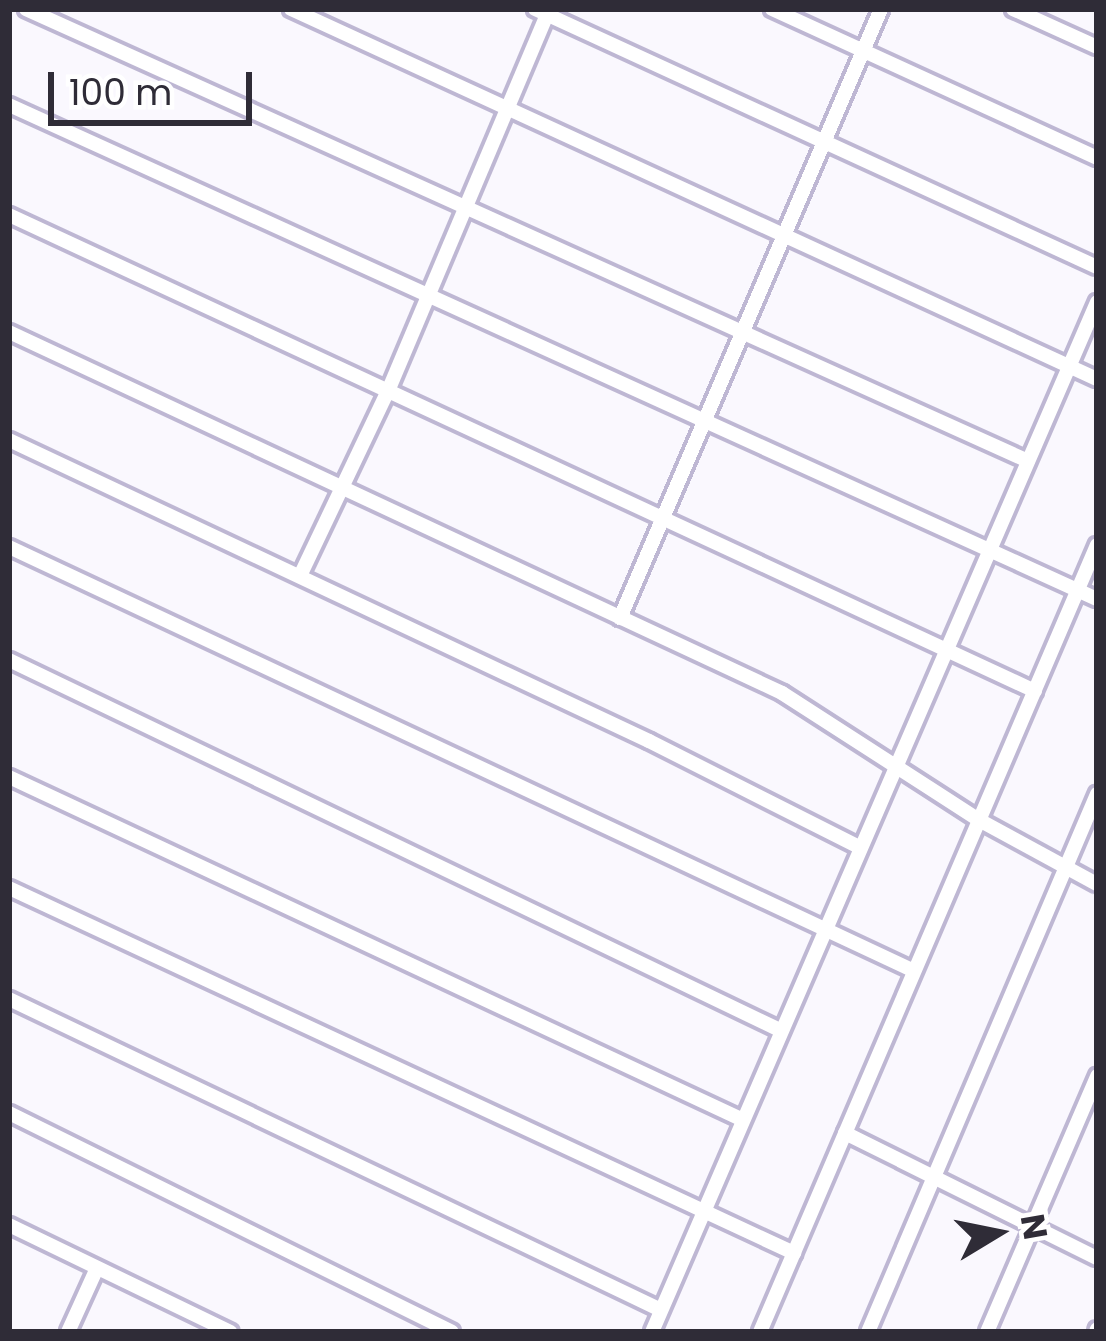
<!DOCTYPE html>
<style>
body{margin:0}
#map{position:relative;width:1106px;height:1341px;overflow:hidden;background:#faf8fe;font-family:Poppins,sans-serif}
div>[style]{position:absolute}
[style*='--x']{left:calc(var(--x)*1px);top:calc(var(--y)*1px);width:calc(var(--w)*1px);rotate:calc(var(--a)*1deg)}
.roads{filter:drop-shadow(3px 0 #beb7d3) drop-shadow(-3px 0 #beb7d3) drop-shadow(0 3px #beb7d3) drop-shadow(0 -3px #beb7d3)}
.street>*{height:14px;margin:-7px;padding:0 7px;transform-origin:7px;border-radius:7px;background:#fff}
span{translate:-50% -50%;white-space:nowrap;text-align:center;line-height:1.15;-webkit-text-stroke:9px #fff;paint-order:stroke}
.frame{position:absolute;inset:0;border:12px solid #2f2c37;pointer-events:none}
.north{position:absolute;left:938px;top:1173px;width:120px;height:120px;-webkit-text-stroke:9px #fff;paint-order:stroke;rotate:80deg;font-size:33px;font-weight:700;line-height:48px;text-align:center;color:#2f2c37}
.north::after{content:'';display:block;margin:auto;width:42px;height:54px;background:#2f2c37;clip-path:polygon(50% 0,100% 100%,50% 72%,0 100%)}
.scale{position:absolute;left:48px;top:72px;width:204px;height:54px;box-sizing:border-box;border:6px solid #2f2c37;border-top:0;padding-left:15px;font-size:36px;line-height:42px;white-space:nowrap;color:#2f2c37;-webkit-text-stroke:9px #fff;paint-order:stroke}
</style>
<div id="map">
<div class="roads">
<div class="street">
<i style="--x:26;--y:9;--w:1099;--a:24.28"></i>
<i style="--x:291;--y:9;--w:887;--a:24.66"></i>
<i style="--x:535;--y:9;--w:618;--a:24.66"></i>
<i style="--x:772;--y:9;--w:358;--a:24.6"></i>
<i style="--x:1013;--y:9;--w:92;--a:24.3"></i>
<i style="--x:9;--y:105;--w:1195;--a:24.42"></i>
<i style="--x:9;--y:215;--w:1131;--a:24.89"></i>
<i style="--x:9;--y:332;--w:853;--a:25.03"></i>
<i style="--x:782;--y:693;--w:234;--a:32.8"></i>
<i style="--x:979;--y:820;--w:134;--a:28.5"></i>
<i style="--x:9;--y:440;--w:707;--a:25.19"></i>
<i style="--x:649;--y:741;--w:237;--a:26.8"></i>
<i style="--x:9;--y:547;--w:999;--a:25.1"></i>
<i style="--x:300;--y:576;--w:205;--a:-64.6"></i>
<i style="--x:388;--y:391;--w:415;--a:-67.1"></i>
<i style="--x:620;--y:618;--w:663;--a:-66.8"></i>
<i style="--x:9;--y:660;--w:857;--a:25.64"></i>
<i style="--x:9;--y:777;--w:810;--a:25.05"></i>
<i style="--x:9;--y:888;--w:866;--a:24.94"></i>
<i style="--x:9;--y:999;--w:722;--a:25.5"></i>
<i style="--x:9;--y:1113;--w:494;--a:26.3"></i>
<i style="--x:845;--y:1133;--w:281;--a:26.4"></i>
<i style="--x:9;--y:1225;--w:246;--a:25.8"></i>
<i style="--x:68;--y:1332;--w:70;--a:-65.6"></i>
<i style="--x:652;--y:1332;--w:1122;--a:-66.63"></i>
<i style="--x:760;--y:1332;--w:856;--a:-66.82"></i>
<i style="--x:868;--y:1332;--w:585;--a:-66.94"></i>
<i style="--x:987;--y:1332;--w:279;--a:-66.7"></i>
<i style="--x:1096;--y:1332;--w:3;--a:-72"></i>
</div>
</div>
<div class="frame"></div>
<div class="north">N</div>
<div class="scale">100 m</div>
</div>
